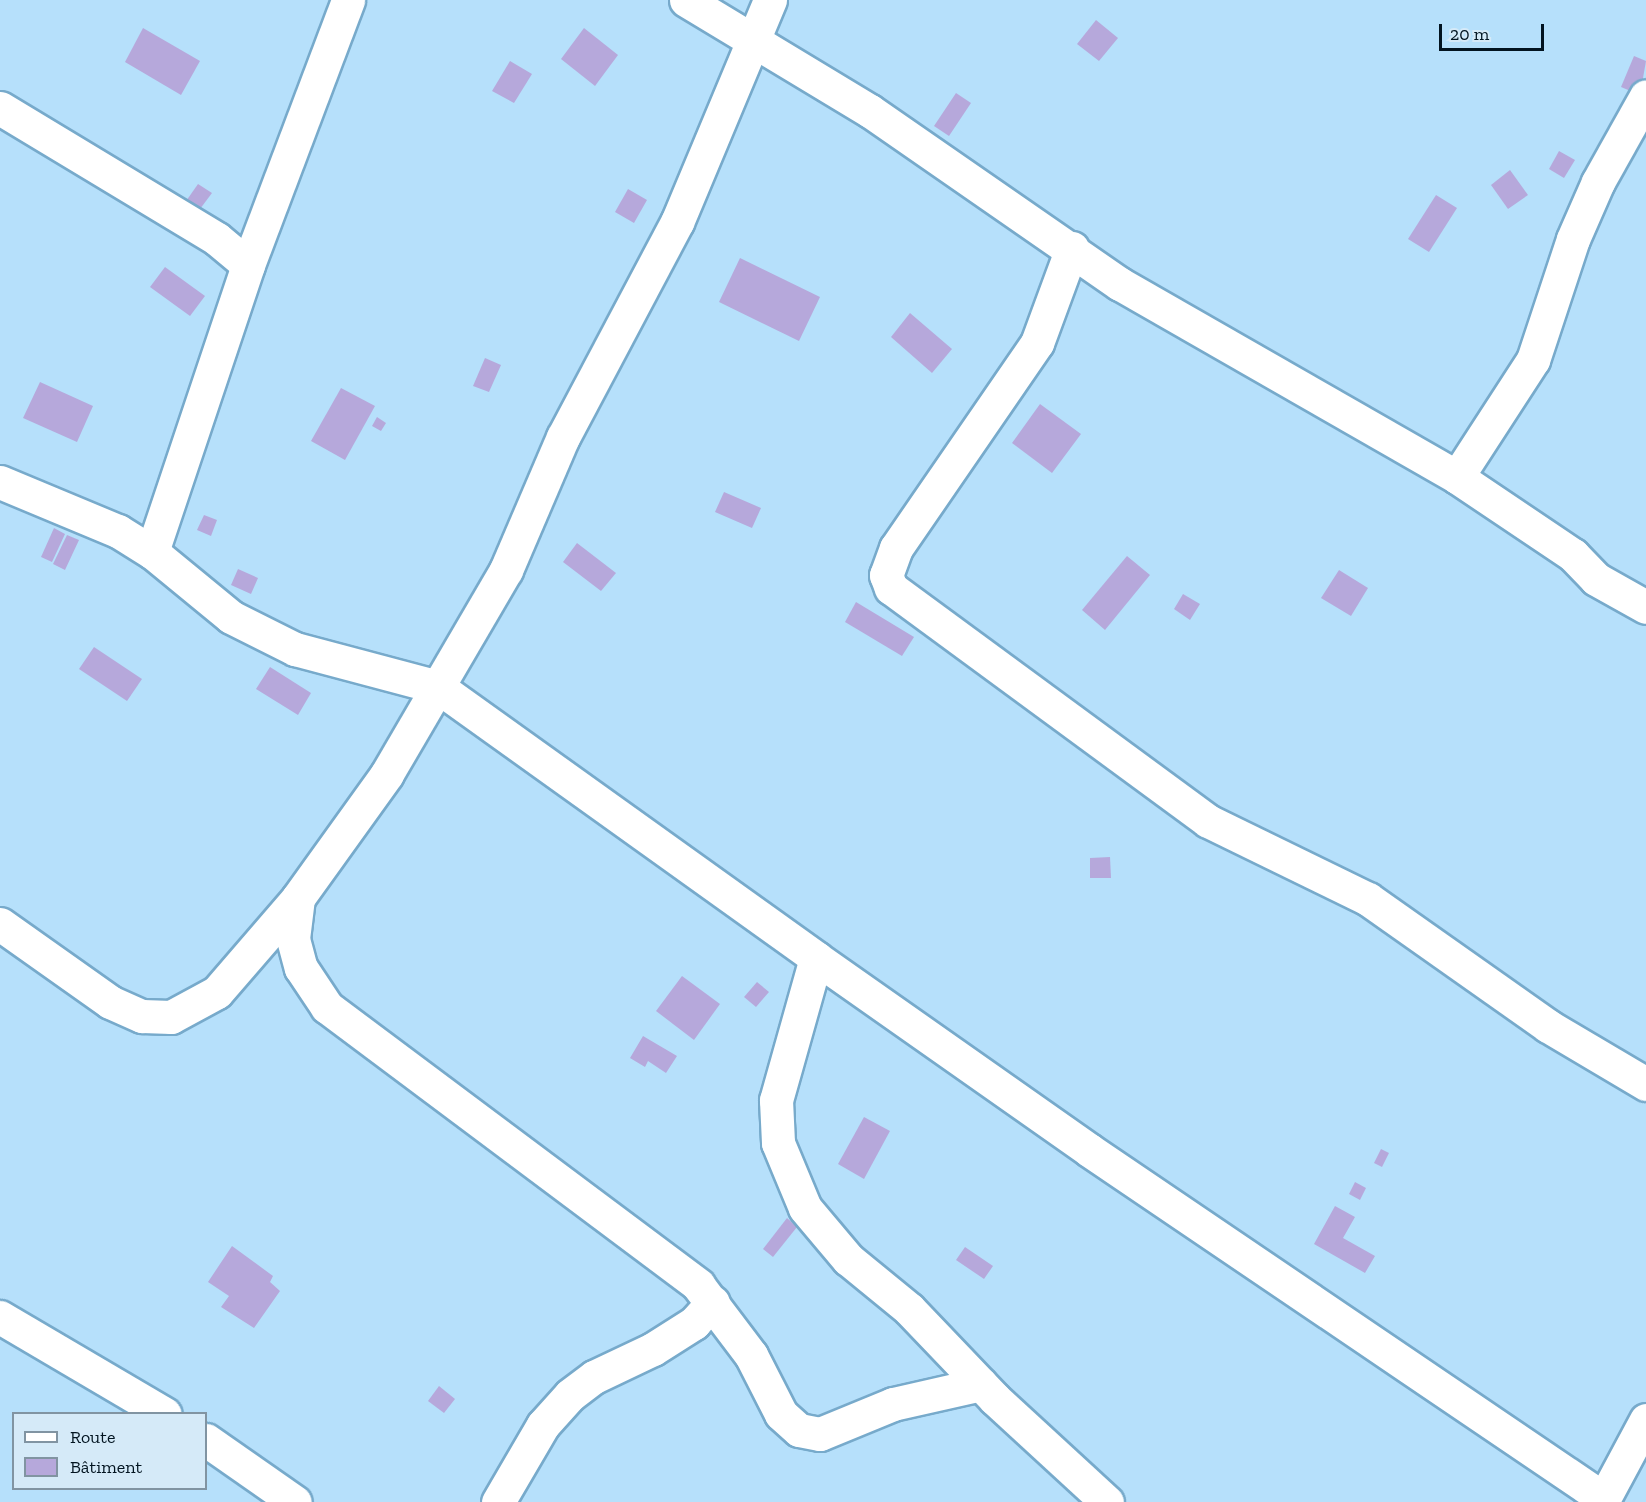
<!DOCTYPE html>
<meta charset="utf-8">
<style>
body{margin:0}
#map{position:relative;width:1646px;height:1502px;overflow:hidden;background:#b6e0fb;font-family:"Zilla Slab",serif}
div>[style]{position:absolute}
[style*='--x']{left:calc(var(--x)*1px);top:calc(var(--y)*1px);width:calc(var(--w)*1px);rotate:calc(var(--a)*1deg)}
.building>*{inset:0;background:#b6a8db}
.roads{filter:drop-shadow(2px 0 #77aacb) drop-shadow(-2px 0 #77aacb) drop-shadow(0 2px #77aacb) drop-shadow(0 -2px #77aacb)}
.minor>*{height:33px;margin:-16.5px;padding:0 16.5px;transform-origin:16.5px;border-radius:16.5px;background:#fff}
span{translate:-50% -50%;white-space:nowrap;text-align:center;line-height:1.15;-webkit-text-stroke:4.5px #d5eaf8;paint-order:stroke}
.legend{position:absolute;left:12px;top:1412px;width:195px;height:78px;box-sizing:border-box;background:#d5eaf8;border:2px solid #8194a2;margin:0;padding:8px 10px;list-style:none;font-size:18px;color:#021420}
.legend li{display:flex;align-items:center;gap:12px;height:30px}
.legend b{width:30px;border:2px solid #8194a2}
.scale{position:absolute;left:1439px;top:24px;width:105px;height:27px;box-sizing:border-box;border:3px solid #021420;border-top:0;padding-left:8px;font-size:18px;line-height:21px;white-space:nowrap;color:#021420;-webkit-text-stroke:4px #d5eaf8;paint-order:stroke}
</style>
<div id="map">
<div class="building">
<i style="clip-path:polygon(1096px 20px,1118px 38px,1099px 61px,1077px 44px)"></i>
<i style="clip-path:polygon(143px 28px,200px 61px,181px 95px,125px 62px)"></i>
<i style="clip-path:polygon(584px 28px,618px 55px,595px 86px,561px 59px)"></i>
<i style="clip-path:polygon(1634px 56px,1646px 61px,1640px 95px,1621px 87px)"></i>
<i style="clip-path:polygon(510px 61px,532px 74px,514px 103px,492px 91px)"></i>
<i style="clip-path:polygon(956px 93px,971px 103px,949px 136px,934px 126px)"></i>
<i style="clip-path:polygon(1559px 151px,1575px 160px,1564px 178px,1549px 169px)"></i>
<i style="clip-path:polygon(1510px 170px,1528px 195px,1508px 209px,1491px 185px)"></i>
<i style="clip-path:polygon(198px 184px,212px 193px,197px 213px,184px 204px)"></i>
<i style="clip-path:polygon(628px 189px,647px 200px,634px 223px,615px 212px)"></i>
<i style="clip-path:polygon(1436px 195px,1457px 208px,1429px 252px,1408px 239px)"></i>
<i style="clip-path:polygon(740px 258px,820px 297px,799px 341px,719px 302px)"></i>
<i style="clip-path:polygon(165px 267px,205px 296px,190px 316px,150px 287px)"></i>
<i style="clip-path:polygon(910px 313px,952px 349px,932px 373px,891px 337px)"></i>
<i style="clip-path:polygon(485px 358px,501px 365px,489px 392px,473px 386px)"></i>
<i style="clip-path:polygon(40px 382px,93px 406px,77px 442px,23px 418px)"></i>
<i style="clip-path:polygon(341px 388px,375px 406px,345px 460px,311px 441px)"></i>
<i style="clip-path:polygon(1040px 404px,1081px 434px,1052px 473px,1012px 443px)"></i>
<i style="clip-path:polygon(377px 417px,386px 423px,381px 431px,372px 426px)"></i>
<i style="clip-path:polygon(724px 492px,761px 508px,752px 528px,715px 512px)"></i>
<i style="clip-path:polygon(204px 515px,217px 520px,211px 536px,197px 530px)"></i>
<i style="clip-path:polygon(54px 528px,65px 534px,52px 562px,41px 557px)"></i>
<i style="clip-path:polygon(67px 535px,79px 540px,65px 570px,53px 564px)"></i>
<i style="clip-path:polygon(577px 543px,616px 573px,601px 591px,563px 562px)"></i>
<i style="clip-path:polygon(1127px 556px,1150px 575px,1105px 630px,1082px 610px)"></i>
<i style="clip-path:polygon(238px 569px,258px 578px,251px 594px,231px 585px)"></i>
<i style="clip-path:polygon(1339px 570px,1368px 588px,1351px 616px,1321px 598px)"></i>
<i style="clip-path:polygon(1183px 594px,1200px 604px,1190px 620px,1174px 609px)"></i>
<i style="clip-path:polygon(856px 602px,914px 637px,902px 656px,845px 622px)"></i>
<i style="clip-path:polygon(94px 647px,142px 679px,127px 701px,79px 669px)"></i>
<i style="clip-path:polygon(270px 667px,311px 693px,298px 715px,256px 689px)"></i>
<i style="clip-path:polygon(1110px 857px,1111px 878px,1090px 878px,1090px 858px)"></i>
<i style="clip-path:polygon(682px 976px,720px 1004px,694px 1040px,656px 1011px)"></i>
<i style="clip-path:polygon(757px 982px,769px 992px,756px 1007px,744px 997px)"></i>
<i style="clip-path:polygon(643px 1036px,677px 1056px,666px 1073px,648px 1061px,645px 1067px,630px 1058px)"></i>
<i style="clip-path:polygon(864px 1117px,890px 1131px,864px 1179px,838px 1164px)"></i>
<i style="clip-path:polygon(1381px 1149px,1389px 1153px,1382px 1167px,1374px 1163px)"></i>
<i style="clip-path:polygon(1355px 1182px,1366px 1188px,1360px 1200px,1349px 1194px)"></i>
<i style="clip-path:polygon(1335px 1206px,1355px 1217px,1343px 1238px,1375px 1256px,1365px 1273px,1314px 1244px)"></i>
<i style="clip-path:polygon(787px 1218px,797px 1227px,773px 1257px,763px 1249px)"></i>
<i style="clip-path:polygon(232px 1246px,273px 1276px,270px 1282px,280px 1291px,254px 1328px,221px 1307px,229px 1296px,208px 1282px)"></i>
<i style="clip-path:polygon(965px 1247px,993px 1266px,984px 1279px,956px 1260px)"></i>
<i style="clip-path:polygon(439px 1386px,455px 1399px,444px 1413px,428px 1401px)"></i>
</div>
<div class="roads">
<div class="minor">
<i style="--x:686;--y:0;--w:215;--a:31.1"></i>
<i style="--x:870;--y:111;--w:304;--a:34.7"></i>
<i style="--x:1120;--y:284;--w:388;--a:29.8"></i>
<i style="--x:1457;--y:477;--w:140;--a:33.9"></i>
<i style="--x:1573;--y:555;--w:33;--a:46"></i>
<i style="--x:1596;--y:579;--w:57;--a:29.2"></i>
<i style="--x:770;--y:0;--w:241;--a:112.7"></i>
<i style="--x:677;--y:222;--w:243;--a:117.9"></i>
<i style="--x:563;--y:437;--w:145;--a:113.2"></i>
<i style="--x:506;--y:570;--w:236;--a:120.3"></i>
<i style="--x:387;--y:774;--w:153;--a:125.7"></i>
<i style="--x:298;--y:898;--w:41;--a:97"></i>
<i style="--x:293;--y:939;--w:30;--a:75"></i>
<i style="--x:301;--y:968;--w:47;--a:56.3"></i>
<i style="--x:327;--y:1007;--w:464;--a:36.8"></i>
<i style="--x:698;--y:1285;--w:88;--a:52.9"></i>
<i style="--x:751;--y:1355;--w:66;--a:63"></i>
<i style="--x:781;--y:1414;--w:24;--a:42"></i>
<i style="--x:799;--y:1430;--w:21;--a:11"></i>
<i style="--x:820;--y:1434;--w:79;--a:-22.3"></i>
<i style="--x:893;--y:1404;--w:90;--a:-12.8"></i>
<i style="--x:0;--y:108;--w:253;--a:31.1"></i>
<i style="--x:217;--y:239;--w:40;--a:40"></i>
<i style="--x:1072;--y:248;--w:101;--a:110.2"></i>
<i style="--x:1037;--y:343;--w:249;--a:124.5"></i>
<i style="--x:896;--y:548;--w:29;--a:110"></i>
<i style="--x:886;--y:575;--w:14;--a:69"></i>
<i style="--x:891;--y:588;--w:393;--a:36.3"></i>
<i style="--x:1208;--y:821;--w:178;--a:26"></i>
<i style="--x:1368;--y:899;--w:220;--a:35.2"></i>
<i style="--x:1548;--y:1026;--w:114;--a:30.6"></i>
<i style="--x:1457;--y:477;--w:140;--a:-57"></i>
<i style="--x:1533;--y:360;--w:127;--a:-71.7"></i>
<i style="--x:1573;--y:239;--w:62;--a:-66.3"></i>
<i style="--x:1598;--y:182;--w:98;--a:-60.8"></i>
<i style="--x:0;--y:482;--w:128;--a:22.6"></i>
<i style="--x:118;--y:531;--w:40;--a:32"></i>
<i style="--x:152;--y:552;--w:102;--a:39.4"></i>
<i style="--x:231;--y:617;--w:72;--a:26.6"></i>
<i style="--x:295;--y:649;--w:148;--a:14.9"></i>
<i style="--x:438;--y:687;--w:465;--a:35.6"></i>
<i style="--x:816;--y:958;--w:148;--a:105.7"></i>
<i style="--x:776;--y:1100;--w:43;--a:87.3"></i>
<i style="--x:778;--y:1143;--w:70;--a:67.4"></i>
<i style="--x:805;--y:1208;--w:67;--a:49.9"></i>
<i style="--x:848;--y:1259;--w:79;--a:39.3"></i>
<i style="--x:909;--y:1309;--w:124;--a:46.3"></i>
<i style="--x:995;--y:1399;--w:152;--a:42.6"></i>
<i style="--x:152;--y:552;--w:303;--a:-71.5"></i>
<i style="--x:248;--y:265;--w:283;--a:-69.3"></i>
<i style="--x:0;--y:924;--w:135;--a:35.3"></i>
<i style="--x:110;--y:1002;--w:35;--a:24"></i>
<i style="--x:142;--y:1016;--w:29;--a:2"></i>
<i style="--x:171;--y:1017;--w:52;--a:-28.5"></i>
<i style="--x:217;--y:992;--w:124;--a:-49.2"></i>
<i style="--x:816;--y:958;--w:334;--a:35.1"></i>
<i style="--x:1089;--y:1150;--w:622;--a:34.12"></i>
<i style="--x:0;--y:1317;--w:191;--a:30.5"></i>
<i style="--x:206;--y:1440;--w:108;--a:34.9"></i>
<i style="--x:498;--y:1502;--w:89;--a:-59.7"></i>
<i style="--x:543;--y:1425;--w:40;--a:-48"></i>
<i style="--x:570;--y:1395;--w:30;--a:-37"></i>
<i style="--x:594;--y:1377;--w:65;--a:-25.4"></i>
<i style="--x:653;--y:1349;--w:49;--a:-32.4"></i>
<i style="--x:694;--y:1323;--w:28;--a:-48"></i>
<i style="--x:1602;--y:1502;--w:93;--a:-61.8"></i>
</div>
</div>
<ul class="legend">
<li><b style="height:8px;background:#fff"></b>Route</li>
<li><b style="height:16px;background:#b6a8db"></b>Bâtiment</li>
</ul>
<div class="scale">20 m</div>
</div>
